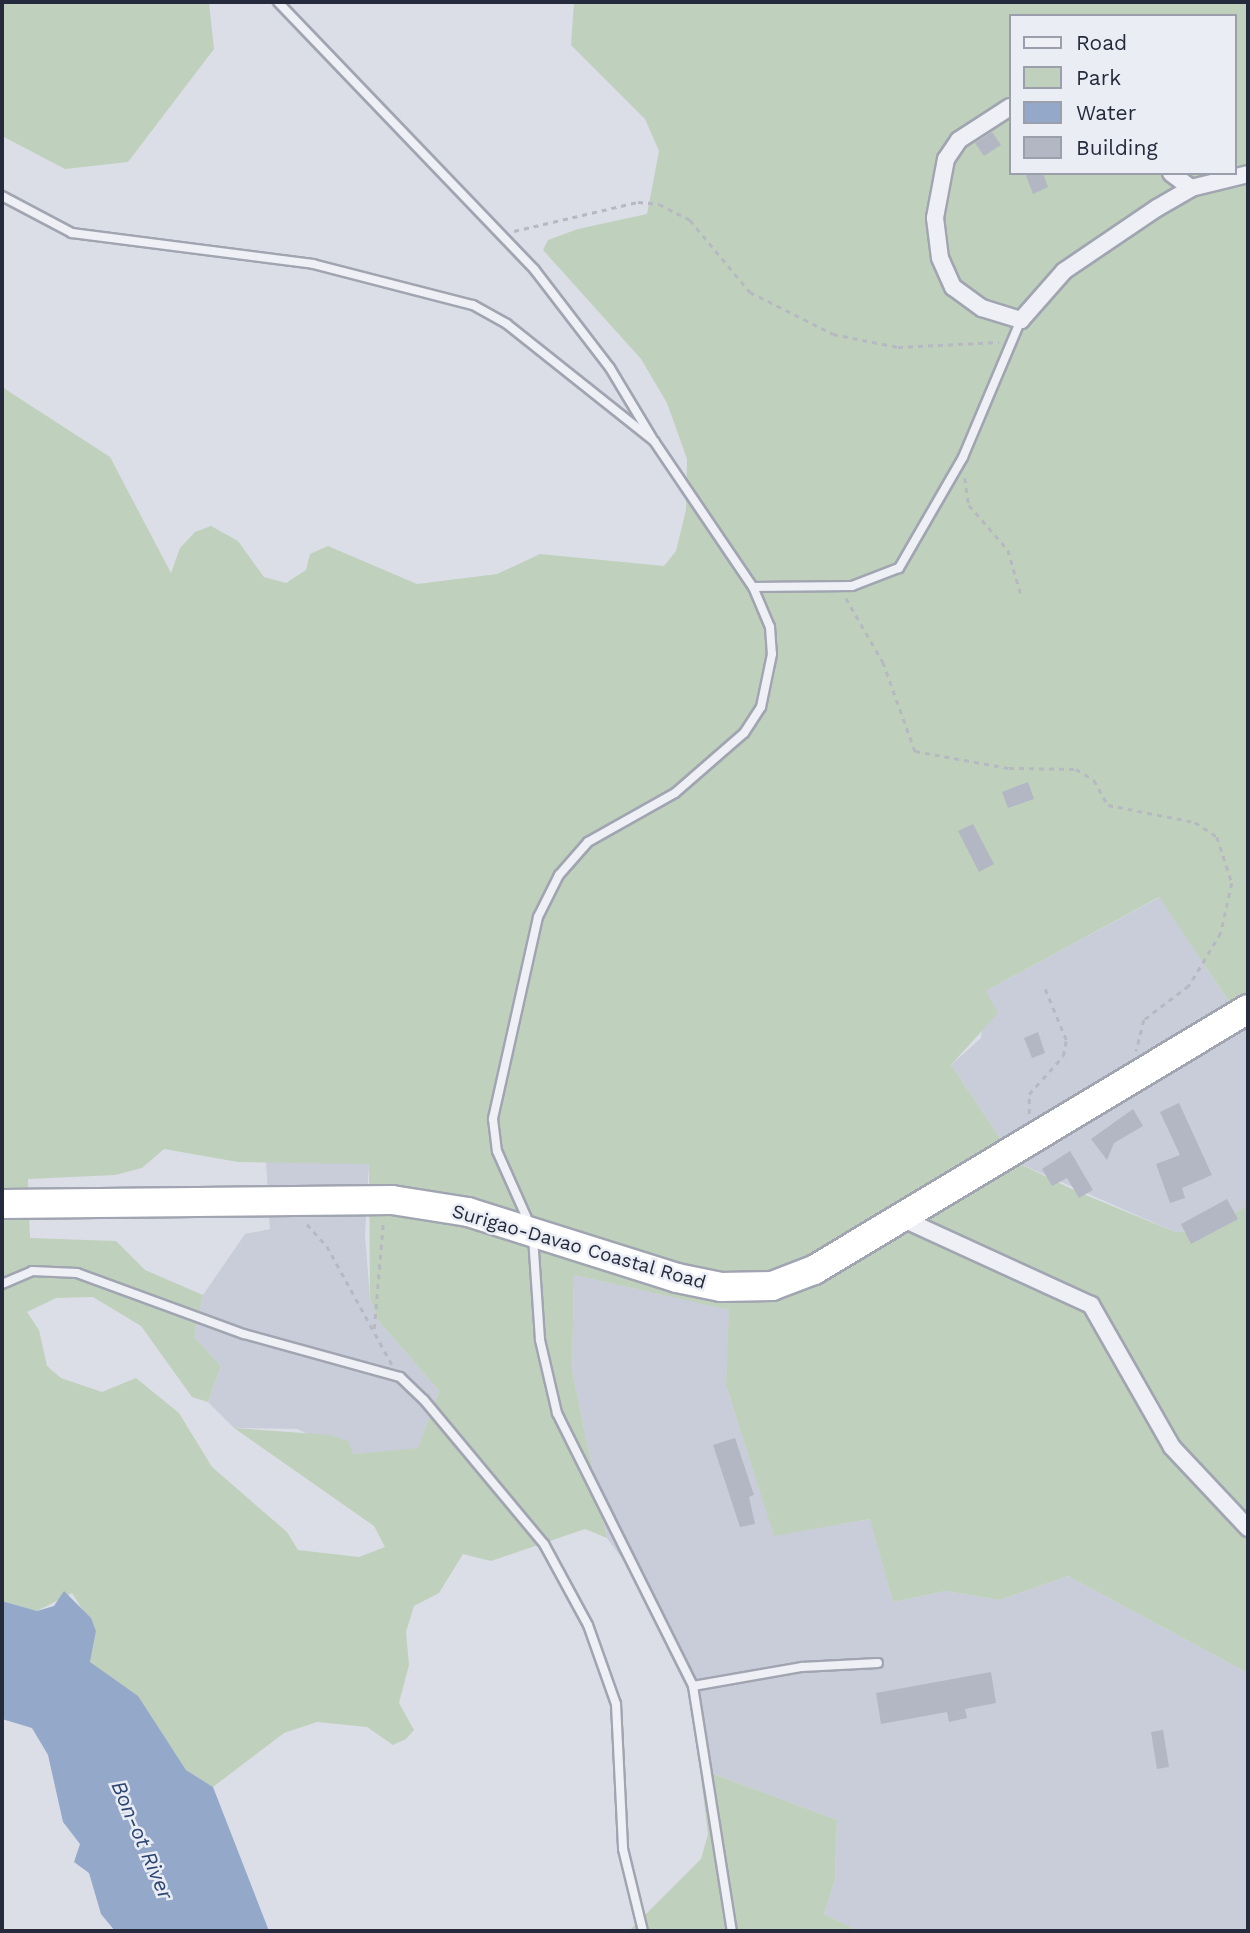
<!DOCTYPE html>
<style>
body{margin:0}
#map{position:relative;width:1250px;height:1933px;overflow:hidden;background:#dbdee7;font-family:"Work Sans",sans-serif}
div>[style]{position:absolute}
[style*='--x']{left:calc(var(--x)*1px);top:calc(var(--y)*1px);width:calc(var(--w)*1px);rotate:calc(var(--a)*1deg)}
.built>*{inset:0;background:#c9cdd9}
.green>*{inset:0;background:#bfd1bc}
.water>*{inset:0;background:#94a8c9}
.building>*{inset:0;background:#b2b7c3}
.path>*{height:2.5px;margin-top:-1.25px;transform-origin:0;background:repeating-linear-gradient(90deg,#b6b9c1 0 5px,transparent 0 10px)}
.roads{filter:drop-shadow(2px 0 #a1a5b1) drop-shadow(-2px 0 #a1a5b1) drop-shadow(0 2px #a1a5b1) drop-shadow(0 -2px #a1a5b1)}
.lane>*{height:8px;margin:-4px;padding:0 4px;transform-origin:4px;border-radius:4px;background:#eef0f5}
.street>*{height:16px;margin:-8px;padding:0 8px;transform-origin:8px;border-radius:8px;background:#eef0f5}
.highway>*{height:28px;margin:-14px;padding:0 14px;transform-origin:14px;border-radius:14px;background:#fff}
span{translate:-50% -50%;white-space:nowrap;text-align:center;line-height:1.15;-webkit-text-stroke:5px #eaedf4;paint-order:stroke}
.street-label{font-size:19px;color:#252b3d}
.water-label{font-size:21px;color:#2d4572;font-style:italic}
.frame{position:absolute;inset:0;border:4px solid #252b3d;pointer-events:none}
.legend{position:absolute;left:1009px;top:14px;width:228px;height:161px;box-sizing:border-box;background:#eaedf4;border:2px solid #9b9fab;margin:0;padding:9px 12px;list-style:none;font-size:21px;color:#252b3d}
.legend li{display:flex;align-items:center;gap:14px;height:35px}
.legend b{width:35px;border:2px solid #9b9fab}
</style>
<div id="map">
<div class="built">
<i style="clip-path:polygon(1160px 897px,1233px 1008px,1248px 1000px,1248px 1205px,1207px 1230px,1175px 1232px,1016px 1162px,951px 1065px,981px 1038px,986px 991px)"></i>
<i style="clip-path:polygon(345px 1160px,369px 1164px,365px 1235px,370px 1298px,378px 1320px,439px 1391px,418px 1449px,353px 1454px,297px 1429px,234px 1428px,208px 1402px,221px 1366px,194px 1337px,203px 1295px,245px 1234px,270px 1229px,266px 1161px)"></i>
<i style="clip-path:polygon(574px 1275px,730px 1310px,726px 1385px,774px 1535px,871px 1519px,893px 1602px,946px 1591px,1000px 1600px,1068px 1576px,1248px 1673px,1248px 1931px,859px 1931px,824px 1914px,835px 1880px,837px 1820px,700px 1769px,688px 1686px,637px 1579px,607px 1538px,572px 1371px)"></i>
</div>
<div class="green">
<i style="clip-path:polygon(2px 2px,209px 2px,214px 49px,128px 162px,65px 169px,2px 136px)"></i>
<i style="clip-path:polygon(evenodd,574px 2px,1248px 2px,1248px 1000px,1234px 1009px,1159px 897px,986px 991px,998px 1013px,951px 1065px,1016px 1162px,1076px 1191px,1175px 1232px,1207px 1230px,1248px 1205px,1248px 1673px,1068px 1576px,1000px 1600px,946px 1591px,893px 1602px,870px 1519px,774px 1536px,726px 1385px,729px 1310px,574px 1275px,572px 1371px,607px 1538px,585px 1529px,491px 1561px,463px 1554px,439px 1593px,414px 1606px,406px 1632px,409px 1665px,399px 1703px,414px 1730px,406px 1739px,393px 1745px,367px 1727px,317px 1722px,284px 1733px,213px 1787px,186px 1770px,147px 1711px,90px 1662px,96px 1631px,72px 1593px,37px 1611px,2px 1601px,2px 387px,110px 457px,171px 573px,180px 548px,195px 532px,211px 526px,238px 541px,264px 577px,286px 583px,306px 570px,310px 554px,328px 546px,417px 584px,497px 574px,540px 554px,664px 566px,676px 551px,686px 510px,687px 459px,667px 403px,641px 359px,543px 250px,548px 240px,578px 229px,647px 214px,659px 151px,645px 119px,571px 45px,574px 2px,1010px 16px,1234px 16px,1234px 173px,1010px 173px,1010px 16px,574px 2px,164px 1149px,238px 1162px,369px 1164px,370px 1298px,378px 1320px,439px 1391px,418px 1448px,353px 1454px,349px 1442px,331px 1435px,234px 1428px,374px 1526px,385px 1547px,359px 1557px,298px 1550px,287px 1532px,212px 1467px,179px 1413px,136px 1378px,102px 1392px,61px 1378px,47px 1366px,39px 1330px,27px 1312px,56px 1298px,93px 1297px,141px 1326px,192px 1397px,208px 1402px,221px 1366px,194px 1337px,203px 1295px,145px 1270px,116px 1241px,30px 1238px,28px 1179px,115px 1175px,142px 1168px,164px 1149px)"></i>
<i style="clip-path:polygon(700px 1769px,837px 1820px,835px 1880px,824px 1914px,859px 1931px,629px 1931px,701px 1859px,708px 1834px)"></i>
</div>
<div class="water">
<i style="clip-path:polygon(64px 1591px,91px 1618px,96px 1631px,90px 1662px,138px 1696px,186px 1770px,213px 1787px,269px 1931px,115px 1931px,101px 1914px,89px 1873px,74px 1862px,80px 1844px,63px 1822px,48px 1755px,32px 1728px,2px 1719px,2px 1601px,37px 1611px,54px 1606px)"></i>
</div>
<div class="building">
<i style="clip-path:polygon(992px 132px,1001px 145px,984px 156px,975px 143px)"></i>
<i style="clip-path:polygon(1025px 173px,1043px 173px,1048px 187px,1033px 194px)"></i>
<i style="clip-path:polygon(1028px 782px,1034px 799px,1008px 808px,1002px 792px)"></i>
<i style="clip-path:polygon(973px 824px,994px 864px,979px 872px,958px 831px)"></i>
<i style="clip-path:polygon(1038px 1032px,1045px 1053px,1032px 1058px,1024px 1038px)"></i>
<i style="clip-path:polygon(1179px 1103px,1212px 1175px,1182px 1188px,1185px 1198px,1170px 1203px,1156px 1164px,1180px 1155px,1160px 1112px)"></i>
<i style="clip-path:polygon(1133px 1109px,1143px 1126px,1114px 1143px,1107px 1160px,1091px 1139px)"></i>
<i style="clip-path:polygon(1070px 1151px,1093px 1190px,1079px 1198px,1067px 1178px,1052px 1186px,1042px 1169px)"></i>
<i style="clip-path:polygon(1227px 1199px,1238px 1219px,1191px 1244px,1181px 1224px)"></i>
<i style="clip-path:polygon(735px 1438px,754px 1495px,749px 1497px,755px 1524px,740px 1527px,713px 1445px)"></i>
<i style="clip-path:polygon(991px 1672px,996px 1703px,965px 1709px,967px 1718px,949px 1722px,947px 1712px,881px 1724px,876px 1693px)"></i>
<i style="clip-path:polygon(1163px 1730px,1169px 1767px,1157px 1769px,1151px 1732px)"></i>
</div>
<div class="path">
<i style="--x:514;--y:231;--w:127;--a:-13.2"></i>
<i style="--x:638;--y:202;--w:21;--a:5"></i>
<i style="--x:659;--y:204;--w:35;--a:27"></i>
<i style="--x:690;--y:220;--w:94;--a:50.2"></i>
<i style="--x:750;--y:292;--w:93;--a:26.8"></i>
<i style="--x:833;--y:334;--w:66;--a:11.3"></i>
<i style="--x:898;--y:347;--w:101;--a:-2.8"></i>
<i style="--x:965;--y:478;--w:27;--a:82"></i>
<i style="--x:969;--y:505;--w:60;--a:49.1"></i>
<i style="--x:1008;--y:550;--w:50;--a:73.7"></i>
<i style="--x:846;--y:598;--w:74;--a:60"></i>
<i style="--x:883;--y:662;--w:95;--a:70.2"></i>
<i style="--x:915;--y:751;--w:96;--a:10.3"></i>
<i style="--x:1009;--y:768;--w:67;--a:0.9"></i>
<i style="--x:1076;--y:769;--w:21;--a:31"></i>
<i style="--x:1094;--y:780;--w:29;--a:61"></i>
<i style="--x:1108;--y:805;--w:89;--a:11.1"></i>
<i style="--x:1195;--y:822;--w:27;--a:34"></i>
<i style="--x:1217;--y:837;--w:48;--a:71.9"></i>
<i style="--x:1232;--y:883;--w:51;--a:102.4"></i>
<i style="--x:1221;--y:933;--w:62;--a:121.1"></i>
<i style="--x:1189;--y:986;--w:56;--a:142.9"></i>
<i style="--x:1144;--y:1020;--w:32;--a:104"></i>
<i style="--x:1029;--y:1114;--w:20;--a:-90"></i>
<i style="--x:1029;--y:1094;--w:51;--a:-48.2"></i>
<i style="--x:1063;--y:1056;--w:16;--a:-79"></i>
<i style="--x:1066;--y:1040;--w:55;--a:-112.4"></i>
<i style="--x:307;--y:1224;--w:30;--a:48"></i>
<i style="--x:327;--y:1246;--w:135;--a:61.2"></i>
<i style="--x:374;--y:1329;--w:106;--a:-85.1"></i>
</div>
<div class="roads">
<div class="lane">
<i style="--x:278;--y:2;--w:370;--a:46.2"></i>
<i style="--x:534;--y:269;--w:125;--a:52.5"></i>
<i style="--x:610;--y:368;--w:82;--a:59"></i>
<i style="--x:2;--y:196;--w:79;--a:27.9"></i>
<i style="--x:72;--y:233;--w:243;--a:7.3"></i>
<i style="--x:313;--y:264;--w:165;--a:14.4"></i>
<i style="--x:473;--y:305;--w:39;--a:29"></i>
<i style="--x:507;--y:324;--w:188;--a:38.5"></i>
<i style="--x:654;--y:441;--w:176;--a:55.9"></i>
<i style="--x:753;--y:587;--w:43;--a:67"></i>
<i style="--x:770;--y:627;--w:27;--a:86"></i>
<i style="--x:772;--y:654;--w:54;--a:101.7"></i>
<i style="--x:761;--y:707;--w:31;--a:123"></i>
<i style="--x:744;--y:733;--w:91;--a:139"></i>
<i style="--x:675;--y:793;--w:100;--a:150.6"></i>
<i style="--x:588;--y:842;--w:44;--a:131.3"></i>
<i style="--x:559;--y:875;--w:47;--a:116.6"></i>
<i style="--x:538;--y:917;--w:207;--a:102.6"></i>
<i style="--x:493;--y:1119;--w:32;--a:83"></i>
<i style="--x:497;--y:1151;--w:81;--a:66"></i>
<i style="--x:753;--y:587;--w:99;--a:-0.6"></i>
<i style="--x:852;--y:586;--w:50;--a:-21"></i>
<i style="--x:899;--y:568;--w:128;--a:-60"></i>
<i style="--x:963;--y:457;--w:149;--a:-67.1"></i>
<i style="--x:533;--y:1237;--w:103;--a:86.1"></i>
<i style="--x:540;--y:1340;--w:75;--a:76.9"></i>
<i style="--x:557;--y:1413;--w:305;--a:63.5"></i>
<i style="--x:693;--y:1686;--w:248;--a:81"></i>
<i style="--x:2;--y:1284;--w:33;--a:-23"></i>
<i style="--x:32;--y:1271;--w:45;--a:2.5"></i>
<i style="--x:77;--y:1273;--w:178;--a:20.1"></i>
<i style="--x:244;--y:1334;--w:162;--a:15.4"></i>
<i style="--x:400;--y:1377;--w:33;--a:44"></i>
<i style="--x:424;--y:1400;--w:187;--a:50.2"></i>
<i style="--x:544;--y:1544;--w:92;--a:61.5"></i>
<i style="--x:588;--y:1625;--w:84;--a:70.5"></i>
<i style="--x:616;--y:1704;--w:145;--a:87.2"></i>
<i style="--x:623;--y:1849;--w:84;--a:76.3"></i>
<i style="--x:693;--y:1686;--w:111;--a:-9.9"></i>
<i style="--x:802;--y:1667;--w:76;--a:-3"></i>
</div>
<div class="street">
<i style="--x:1010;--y:107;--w:61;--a:147.1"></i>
<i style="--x:959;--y:140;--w:23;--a:124"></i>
<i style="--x:946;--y:159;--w:60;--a:100.6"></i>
<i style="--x:935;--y:218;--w:40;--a:82.9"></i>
<i style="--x:940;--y:258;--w:32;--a:66"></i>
<i style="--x:953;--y:287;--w:36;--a:36"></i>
<i style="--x:982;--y:308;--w:41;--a:17.1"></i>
<i style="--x:1021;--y:320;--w:65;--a:-48.7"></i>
<i style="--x:1064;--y:271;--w:112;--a:-34.1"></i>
<i style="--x:1157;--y:208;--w:39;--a:-30"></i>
<i style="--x:1191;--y:188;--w:59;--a:-13.8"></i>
<i style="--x:1171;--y:173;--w:25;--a:37"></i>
<i style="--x:899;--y:1217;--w:211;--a:24.6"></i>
<i style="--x:1091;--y:1305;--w:163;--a:60.3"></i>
<i style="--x:1172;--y:1447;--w:111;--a:46.8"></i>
</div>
<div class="highway">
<i style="--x:2;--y:1204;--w:390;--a:-0.6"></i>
<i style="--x:392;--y:1200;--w:77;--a:9"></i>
<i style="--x:468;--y:1212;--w:219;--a:17.5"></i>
<i style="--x:677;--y:1278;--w:45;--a:11.6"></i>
<i style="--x:721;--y:1287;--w:51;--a:-1.1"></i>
<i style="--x:772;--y:1286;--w:45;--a:-20.9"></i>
<i style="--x:814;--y:1270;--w:506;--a:-31.02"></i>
</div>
</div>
<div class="street-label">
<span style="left:579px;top:1247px;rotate:16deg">Surigao-Davao Coastal Road</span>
</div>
<div class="water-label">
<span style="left:142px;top:1840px;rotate:67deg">Bon-ot River</span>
</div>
<div class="frame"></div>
<ul class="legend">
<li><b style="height:9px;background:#eef0f5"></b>Road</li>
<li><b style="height:19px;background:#bfd1bc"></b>Park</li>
<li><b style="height:19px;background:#94a8c9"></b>Water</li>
<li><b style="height:19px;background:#b2b7c3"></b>Building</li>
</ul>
</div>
